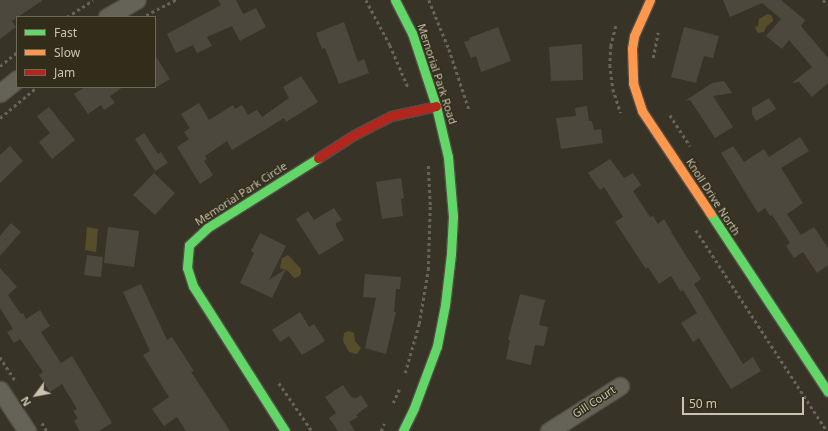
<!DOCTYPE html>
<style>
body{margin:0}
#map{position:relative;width:828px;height:431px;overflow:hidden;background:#383327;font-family:"Noto Sans",sans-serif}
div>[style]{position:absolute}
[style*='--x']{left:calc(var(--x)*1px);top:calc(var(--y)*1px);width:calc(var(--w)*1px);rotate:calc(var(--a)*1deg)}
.water>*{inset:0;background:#584d2b}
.building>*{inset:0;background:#4d483e}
.path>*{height:2.5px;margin-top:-1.25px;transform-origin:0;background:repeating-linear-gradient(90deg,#69645b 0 3px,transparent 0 6px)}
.roads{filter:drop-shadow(1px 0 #524e46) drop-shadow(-1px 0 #524e46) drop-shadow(0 1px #524e46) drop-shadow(0 -1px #524e46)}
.street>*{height:17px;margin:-8.5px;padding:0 8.5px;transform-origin:8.5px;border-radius:8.5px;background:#656258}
.fast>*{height:9px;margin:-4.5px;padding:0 4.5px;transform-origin:4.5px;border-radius:4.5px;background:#63d668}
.slow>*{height:9px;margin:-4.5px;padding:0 4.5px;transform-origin:4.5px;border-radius:4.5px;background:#ff974d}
.jam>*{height:9px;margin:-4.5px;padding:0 4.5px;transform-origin:4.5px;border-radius:4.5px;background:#b3261e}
span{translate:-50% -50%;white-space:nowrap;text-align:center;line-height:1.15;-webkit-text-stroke:3px #322d1a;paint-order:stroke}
.street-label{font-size:11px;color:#c9c4b1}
.legend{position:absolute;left:16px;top:16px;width:140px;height:72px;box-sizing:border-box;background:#322d1a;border:1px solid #6e6956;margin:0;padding:5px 7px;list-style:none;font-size:12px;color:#c9c4b1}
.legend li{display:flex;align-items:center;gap:8px;height:20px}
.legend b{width:20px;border:1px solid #6e6956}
.north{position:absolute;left:16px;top:375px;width:40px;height:40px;-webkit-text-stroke:3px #322d1a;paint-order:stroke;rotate:238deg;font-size:11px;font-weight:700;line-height:16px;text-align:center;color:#c9c4b1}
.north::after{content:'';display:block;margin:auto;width:14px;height:18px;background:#c9c4b1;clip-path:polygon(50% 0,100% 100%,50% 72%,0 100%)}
.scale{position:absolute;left:682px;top:397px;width:122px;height:18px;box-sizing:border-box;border:2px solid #c9c4b1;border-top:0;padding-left:5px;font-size:12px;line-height:14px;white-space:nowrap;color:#c9c4b1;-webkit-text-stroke:3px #322d1a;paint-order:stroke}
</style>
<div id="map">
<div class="water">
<i style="clip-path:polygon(768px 14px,772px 16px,773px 21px,766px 27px,764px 32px,758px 33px,755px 27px,758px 26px,759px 19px)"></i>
<i style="clip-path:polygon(87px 227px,98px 229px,96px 252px,85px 250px)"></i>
<i style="clip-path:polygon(288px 255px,301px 269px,301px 274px,298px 277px,294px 278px,288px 271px,280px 268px,282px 258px)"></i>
<i style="clip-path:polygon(349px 331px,354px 333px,355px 341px,361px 348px,357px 354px,349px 352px,343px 341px,344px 333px)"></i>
</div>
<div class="building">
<i style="clip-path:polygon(0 0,43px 0,12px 21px,16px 27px,0 39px)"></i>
<i style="clip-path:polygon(218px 0,236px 0,243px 14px,256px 8px,266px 27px,240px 41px,232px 26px,207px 37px,212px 46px,197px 53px,193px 45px,176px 53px,167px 34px,221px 5px)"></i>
<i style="clip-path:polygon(723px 0,781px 0,805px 20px,801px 26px,828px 58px,828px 83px,812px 97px,799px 82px,792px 83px,812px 67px,789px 40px,782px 49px,766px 36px,781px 19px,762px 3px,730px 17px)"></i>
<i style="clip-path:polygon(344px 22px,358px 62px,364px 59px,369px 73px,339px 84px,325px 48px,322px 49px,316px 33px)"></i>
<i style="clip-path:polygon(498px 27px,511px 61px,481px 72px,476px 56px,471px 58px,464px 42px,470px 40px,469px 38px)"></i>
<i style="clip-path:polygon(684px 27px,719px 36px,713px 58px,704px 56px,696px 83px,671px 77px)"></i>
<i style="clip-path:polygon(582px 44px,583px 80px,551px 81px,549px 47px)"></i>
<i style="clip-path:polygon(155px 55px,170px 79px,155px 88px)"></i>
<i style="clip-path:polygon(301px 76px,318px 102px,286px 122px,284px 118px,232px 150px,227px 141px,205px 156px,207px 159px,204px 161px,213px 175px,200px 184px,177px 147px,189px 139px,184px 132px,190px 128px,181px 114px,199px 103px,209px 120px,233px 105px,235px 109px,242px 105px,248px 115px,257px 110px,262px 117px,289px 98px,283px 87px)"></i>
<i style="clip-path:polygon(724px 81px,732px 93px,713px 96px,733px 127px,715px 138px,690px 100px,685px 101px,712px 83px)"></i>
<i style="clip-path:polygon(85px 87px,123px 87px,110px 96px,115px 103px,104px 110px,101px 105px,88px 114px,74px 94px)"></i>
<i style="clip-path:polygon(769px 98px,776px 109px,756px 121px,752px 114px,752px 108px)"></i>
<i style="clip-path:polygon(587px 106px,589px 121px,592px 121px,594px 130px,601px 129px,603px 143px,561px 149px,556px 118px,576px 116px,575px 108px)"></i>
<i style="clip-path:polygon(49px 107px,75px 140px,52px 159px,39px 142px,50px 133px,37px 116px)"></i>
<i style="clip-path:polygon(144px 133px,158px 154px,161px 152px,168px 163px,155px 171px,135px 139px)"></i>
<i style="clip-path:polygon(800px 137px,809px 151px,781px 168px,803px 203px,787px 214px,801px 235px,814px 227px,828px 248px,828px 265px,817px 273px,803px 252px,794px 258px,786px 246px,790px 243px,772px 215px,770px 216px,765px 208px,758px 213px,721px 153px,733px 146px,744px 162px,764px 149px,769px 157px)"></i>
<i style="clip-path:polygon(10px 146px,23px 161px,0 183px,0 155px)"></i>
<i style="clip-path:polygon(610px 159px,624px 178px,633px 173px,641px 185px,633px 191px,650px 217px,653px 216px,658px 224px,664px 219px,672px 232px,671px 232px,701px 279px,694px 284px,743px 364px,753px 357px,761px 371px,731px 389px,699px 338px,693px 342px,681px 323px,697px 313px,683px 290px,681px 292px,671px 276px,659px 284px,648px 267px,646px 269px,615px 222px,623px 217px,604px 187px,600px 190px,588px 173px)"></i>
<i style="clip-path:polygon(154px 173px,175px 193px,155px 215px,133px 195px)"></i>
<i style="clip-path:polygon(401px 178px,404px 198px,401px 199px,403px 216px,382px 219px,376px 182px)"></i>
<i style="clip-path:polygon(334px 208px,342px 220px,336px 223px,336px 226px,344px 240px,319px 255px,296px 219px,308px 211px,314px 220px)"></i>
<i style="clip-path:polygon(11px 223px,21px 232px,0 256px,0 236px)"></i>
<i style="clip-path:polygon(108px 227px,139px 231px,134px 267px,104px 263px)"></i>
<i style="clip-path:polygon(260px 233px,286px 246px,269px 280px,286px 269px,272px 298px,240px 283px,254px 253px,251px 251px)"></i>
<i style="clip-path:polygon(87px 255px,103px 257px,101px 277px,84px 275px)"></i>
<i style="clip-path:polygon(0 268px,17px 287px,8px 295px,21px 314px,23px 313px,26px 319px,40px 310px,50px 326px,41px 332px,61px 363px,72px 356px,112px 423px,99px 431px,80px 431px,74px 421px,78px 418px,73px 411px,77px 409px,62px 384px,50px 392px,39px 375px,43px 372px,20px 339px,14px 343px,7px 332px,13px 329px,0 308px)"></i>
<i style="clip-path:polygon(365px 274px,401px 277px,400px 289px,396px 289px,394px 312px,396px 312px,386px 354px,365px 348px,376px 298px,363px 297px)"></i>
<i style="clip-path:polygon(141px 284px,167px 340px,172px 337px,194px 371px,191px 372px,230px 431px,186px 431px,177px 417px,164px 426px,152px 409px,169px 397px,143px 355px,150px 351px,123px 292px)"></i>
<i style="clip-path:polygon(520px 294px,545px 300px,539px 325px,548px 327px,544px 346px,535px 345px,531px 365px,506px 359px,510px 340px,508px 340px)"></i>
<i style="clip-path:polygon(300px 312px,309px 327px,314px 324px,325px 341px,302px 355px,289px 336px,280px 342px,272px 330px)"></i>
<i style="clip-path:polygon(343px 385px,352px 398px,354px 397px,355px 399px,361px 395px,368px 406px,356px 415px,358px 417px,349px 422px,355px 431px,338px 431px,329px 418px,336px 413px,325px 397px)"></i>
</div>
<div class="path">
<i style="--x:366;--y:0;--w:51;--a:61.9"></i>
<i style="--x:390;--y:45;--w:46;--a:66.8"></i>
<i style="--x:429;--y:0;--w:53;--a:67.8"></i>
<i style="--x:449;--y:49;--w:63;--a:71.6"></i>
<i style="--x:823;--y:0;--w:6;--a:39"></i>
<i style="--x:146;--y:15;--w:34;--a:-27"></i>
<i style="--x:67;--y:17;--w:31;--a:-33"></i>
<i style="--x:616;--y:26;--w:21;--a:104"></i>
<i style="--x:611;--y:46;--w:19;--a:93"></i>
<i style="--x:610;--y:65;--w:24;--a:83"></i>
<i style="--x:613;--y:89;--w:25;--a:72"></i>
<i style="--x:653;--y:58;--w:26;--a:-79"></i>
<i style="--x:0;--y:66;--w:22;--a:-39"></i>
<i style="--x:670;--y:115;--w:37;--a:57"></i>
<i style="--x:0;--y:118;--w:48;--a:-40"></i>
<i style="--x:696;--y:230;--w:240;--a:56.9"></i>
<i style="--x:0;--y:357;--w:30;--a:57"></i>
<i style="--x:405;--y:373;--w:51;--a:-74.1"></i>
<i style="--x:419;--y:324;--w:55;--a:-80.5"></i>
<i style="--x:428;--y:270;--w:65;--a:-88.2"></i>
<i style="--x:430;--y:205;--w:40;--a:-92.9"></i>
<i style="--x:279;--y:383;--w:58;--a:55.5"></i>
<i style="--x:393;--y:403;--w:17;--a:-66"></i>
<i style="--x:42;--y:423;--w:9;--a:58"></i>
<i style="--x:381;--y:431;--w:8;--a:-67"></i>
</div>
<div class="roads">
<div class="street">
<i style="--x:107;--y:17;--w:34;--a:-30"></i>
<i style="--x:0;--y:93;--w:22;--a:-39"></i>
<i style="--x:0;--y:390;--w:49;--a:56.6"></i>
<i style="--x:549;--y:431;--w:84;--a:-32.4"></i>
</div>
<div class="fast">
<i style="--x:395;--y:0;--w:37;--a:63"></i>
<i style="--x:412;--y:33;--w:77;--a:71.8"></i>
<i style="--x:436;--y:106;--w:52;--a:76.8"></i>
<i style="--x:448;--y:157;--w:59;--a:85.2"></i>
<i style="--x:453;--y:216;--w:38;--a:93"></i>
<i style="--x:451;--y:254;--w:51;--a:96.7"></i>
<i style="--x:445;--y:305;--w:42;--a:101"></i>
<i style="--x:437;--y:346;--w:66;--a:110.4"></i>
<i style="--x:414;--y:408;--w:25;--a:116"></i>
<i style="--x:710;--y:213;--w:214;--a:56.6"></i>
<i style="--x:285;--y:431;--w:172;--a:-122.4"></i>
<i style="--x:193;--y:286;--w:19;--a:-108"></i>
<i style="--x:187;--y:268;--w:23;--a:-85"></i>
<i style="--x:189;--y:245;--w:25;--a:-43"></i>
<i style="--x:207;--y:228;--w:131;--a:-32.2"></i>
</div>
<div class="slow">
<i style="--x:650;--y:0;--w:39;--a:114"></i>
<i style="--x:634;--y:36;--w:12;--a:99"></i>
<i style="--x:632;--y:48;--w:35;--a:88"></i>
<i style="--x:633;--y:83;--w:29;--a:72"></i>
<i style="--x:642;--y:111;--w:123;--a:56.3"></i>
</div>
<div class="jam">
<i style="--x:318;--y:158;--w:43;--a:-32.6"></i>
<i style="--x:354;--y:135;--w:42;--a:-27.2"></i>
<i style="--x:391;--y:116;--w:46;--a:-12.5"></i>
</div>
</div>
<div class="street-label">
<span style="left:437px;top:74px;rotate:72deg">Memorial Park Road</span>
<span style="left:241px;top:194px;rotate:-33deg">Memorial Park Circle</span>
<span style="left:713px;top:197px;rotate:57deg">Knoll Drive North</span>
<span style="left:594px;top:402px;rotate:-33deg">Gill Court</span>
</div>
<ul class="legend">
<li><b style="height:5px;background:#63d668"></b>Fast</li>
<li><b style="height:5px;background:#ff974d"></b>Slow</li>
<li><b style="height:5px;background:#b3261e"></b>Jam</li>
</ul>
<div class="north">N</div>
<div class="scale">50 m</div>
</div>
